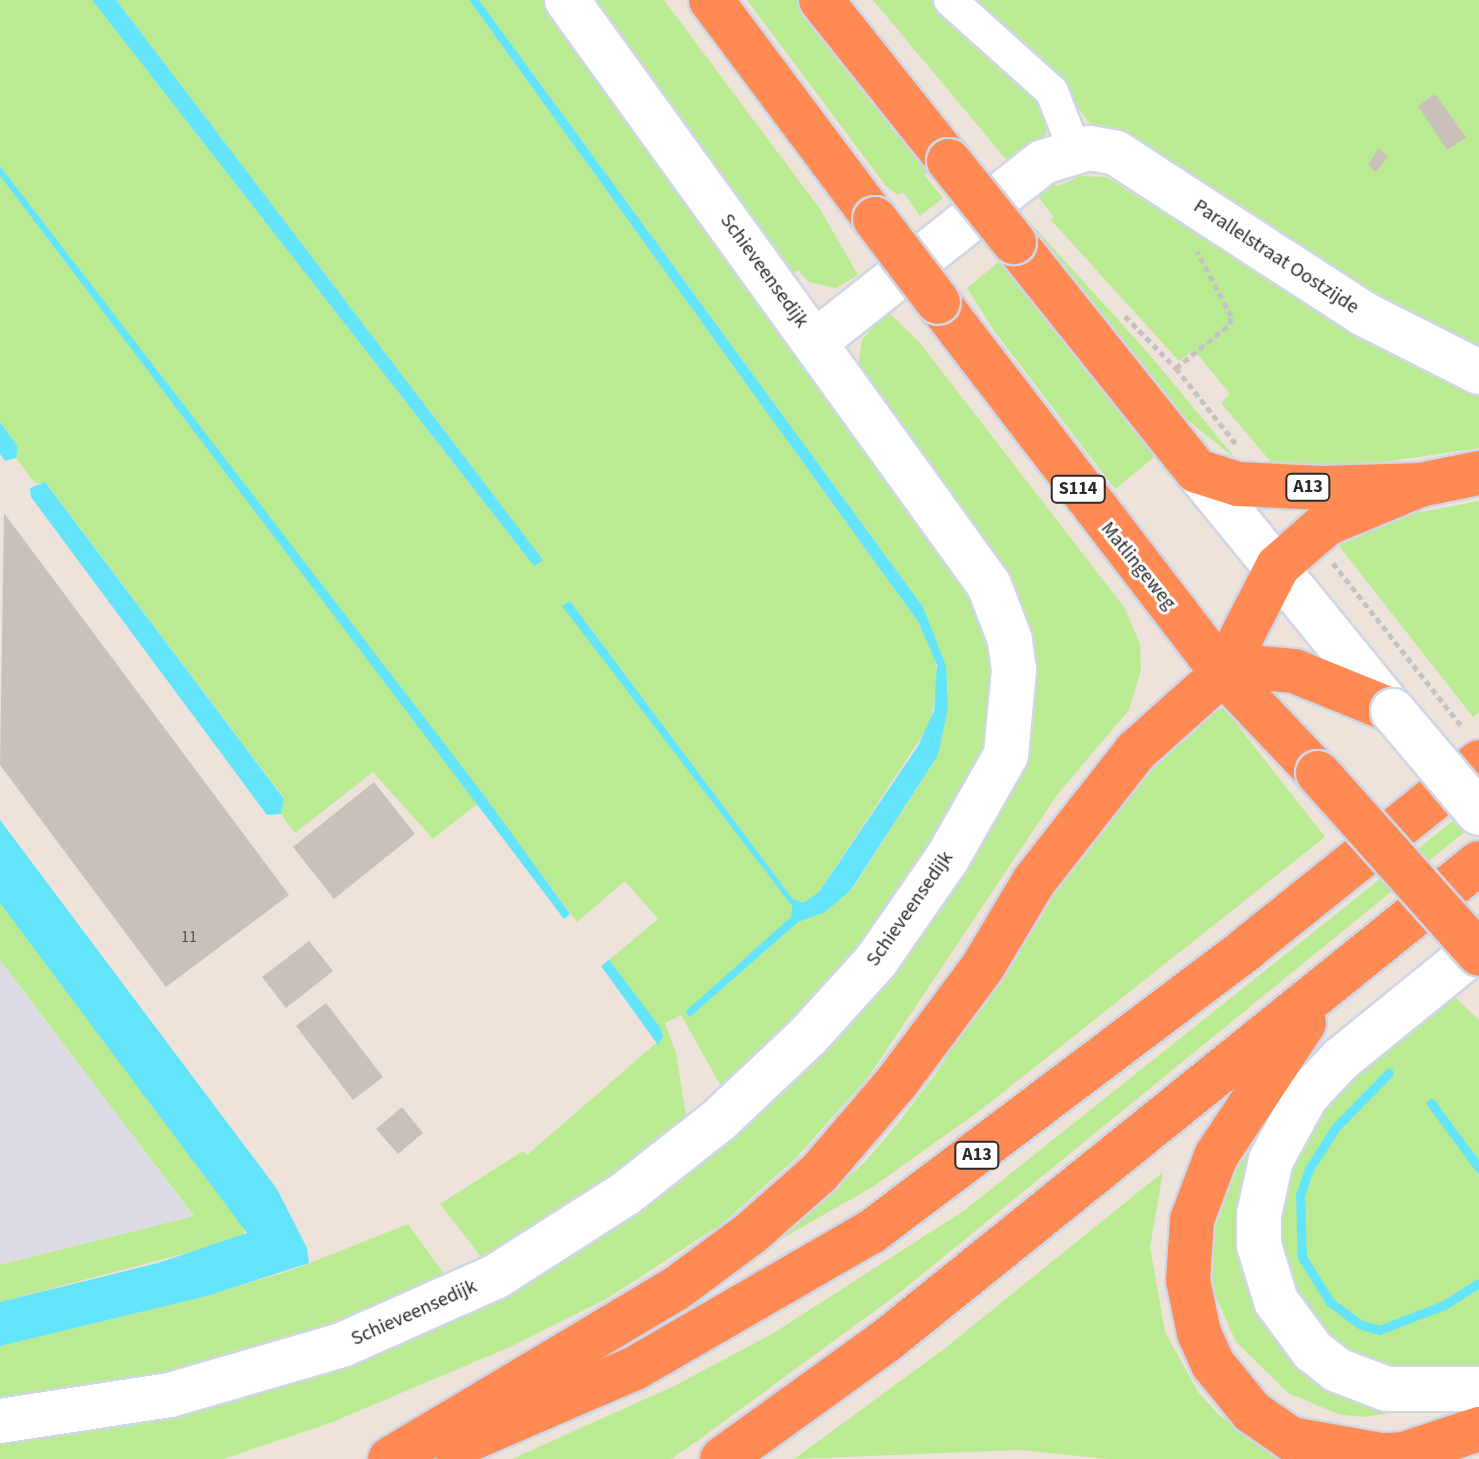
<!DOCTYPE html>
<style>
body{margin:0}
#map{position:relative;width:1479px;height:1459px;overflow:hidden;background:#eee3da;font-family:"Source Sans 3",sans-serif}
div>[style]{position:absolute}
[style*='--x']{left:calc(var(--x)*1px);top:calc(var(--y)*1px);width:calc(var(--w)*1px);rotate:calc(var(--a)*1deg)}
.industrial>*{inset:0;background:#dddce5}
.green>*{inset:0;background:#baea91}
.water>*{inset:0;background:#63e4fb}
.stream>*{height:9px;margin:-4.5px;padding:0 4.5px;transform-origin:4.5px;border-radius:4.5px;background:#63e4fb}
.building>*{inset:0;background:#c9c0ba}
.path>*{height:5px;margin-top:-2.5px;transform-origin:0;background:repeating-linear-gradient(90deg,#c3c3c3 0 6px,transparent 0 10px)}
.roads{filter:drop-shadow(2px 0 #cfd6e5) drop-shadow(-2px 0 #cfd6e5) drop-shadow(0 2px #cfd6e5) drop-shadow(0 -2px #cfd6e5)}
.street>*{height:32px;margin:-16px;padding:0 16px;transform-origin:16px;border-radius:16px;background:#fff}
.secondary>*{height:44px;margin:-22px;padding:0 22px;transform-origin:22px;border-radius:22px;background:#fff}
.highway>*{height:44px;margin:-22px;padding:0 22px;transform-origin:22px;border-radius:22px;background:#ff8a54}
.bridges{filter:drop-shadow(2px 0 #cfd6e5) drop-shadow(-2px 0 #cfd6e5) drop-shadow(0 2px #cfd6e5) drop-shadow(0 -2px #cfd6e5)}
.secondary-bridge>*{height:44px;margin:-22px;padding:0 22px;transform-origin:22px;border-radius:22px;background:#fff}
.highway-bridge>*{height:44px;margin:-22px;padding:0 22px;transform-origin:22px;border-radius:22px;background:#ff8a54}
span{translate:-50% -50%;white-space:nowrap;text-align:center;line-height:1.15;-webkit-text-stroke:6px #fff;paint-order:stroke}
.number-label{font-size:16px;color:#52504e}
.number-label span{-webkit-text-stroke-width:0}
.shield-label span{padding:2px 6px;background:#fff;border:2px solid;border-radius:6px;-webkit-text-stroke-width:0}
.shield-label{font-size:18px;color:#2a2a2a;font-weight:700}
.street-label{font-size:20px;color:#2a2a2a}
</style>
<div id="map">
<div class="industrial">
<i style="clip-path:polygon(0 960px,194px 1217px,0 1265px)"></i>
</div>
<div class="green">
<i style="clip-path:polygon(0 0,92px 0,534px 566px,542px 559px,116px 0,469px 0,919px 623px,934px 651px,938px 681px,930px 724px,819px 892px,803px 903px,792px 898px,570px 601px,563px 606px,792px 906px,791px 917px,690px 1017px,798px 922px,852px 890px,938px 755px,948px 687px,923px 607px,479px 0,554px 0,959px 565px,999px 658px,983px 764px,907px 894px,726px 1095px,681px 1015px,665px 1023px,676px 1053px,688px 1129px,486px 1263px,440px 1204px,523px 1151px,527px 1155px,662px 1038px,659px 1027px,609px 960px,658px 919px,625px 881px,577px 922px,0 166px)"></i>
<i style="clip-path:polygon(586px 0,664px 0,820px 209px,858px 275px,836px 288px,809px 282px,798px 270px,787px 277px)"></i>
<i style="clip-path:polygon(747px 0,798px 0,914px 148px,928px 171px,924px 175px,943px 198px,920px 216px,903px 192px,898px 195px,886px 186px)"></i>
<i style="clip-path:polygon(873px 0,937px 0,1040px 99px,1048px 117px,1045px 142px,1033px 142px,1009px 163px)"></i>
<i style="clip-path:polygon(971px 0,1479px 0,1479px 358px,1092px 126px,1063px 88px)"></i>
<i style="clip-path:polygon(0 176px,477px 804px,433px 839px,373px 772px,295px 833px,281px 814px,284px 798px,46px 483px,35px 483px,16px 458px,18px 447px,0 422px)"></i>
<i style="clip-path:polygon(1080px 176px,1106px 177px,1179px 223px,1189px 220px,1479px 389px,1479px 448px,1363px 465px,1276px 468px,1221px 403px,1230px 394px,1194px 350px,1179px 361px,1050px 219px,1054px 217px,1035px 193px,1051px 179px,1057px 187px)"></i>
<i style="clip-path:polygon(1036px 229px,1149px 354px,1236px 459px,1169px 405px,1032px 233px)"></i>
<i style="clip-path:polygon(1001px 260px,1162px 451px,1115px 489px,995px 332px,967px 288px)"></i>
<i style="clip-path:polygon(887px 311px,920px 343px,1124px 607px,1140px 644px,1141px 670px,1129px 710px,1057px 795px,869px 1076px,795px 1159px,723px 1223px,608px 1298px,510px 1347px,330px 1423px,223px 1459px,0 1459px,0 1437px,270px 1384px,736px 1126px,1031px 705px,857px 372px,862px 340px)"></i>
<i style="clip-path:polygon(1479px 501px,1479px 712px,1473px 717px,1332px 537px,1379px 520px)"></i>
<i style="clip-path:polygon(1221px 704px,1325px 837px,978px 1112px,874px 1186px,762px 1250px,863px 1164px,895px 1127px,937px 1072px,1077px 851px,1140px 773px)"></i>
<i style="clip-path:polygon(1479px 800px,1479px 820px,899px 1293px,697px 1441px,671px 1459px,512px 1459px,674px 1386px,772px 1334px,965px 1210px)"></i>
<i style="clip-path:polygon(0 903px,245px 1227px,243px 1238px,0 1302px,0 1265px,194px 1216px,0 960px)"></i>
<i style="clip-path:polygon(1479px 913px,1479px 935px,1282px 1114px,1271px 1316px,1431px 1407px,1362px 1417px,1338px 1414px,1288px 1393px,1236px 1342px,1209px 1281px,1210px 1208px,1273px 1094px)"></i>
<i style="clip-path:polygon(1444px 987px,1479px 1020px,1479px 1375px,1348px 1367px,1268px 1259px,1296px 1131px)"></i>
<i style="clip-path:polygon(1163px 1172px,1150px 1247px,1165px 1332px,1198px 1392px,1218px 1414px,1281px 1459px,1108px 1459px,1020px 1450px,794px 1459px,944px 1349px)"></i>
<i style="clip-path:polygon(408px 1224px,450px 1282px,254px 1359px,0 1408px,0 1346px,207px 1296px,295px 1269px)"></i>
</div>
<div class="water">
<i style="clip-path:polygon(92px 0,116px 0,543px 560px,534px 566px)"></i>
<i style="clip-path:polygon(469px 0,479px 0,923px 607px,946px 666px,948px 708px,938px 755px,851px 890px,825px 912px,798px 922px,690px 1017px,685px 1012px,791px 917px,792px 906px,562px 606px,570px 601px,792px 898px,803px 903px,819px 892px,918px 746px,934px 711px,937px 665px,919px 623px)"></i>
<i style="clip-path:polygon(0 166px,483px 794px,570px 914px,564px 919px,0 176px)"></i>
<i style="clip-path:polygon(0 422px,18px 447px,16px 458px,5px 461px,0 454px)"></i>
<i style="clip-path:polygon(45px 482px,284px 799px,281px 814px,267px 815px,31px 497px,30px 488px)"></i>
<i style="clip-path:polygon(0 820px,277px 1189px,307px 1248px,309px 1263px,207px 1296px,0 1346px,0 1302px,158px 1263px,247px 1233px,0 903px)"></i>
<i style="clip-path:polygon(609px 960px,660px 1027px,663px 1036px,658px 1045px,601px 966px)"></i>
</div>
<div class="stream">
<i style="--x:1389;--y:1073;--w:76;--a:134.5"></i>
<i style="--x:1336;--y:1127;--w:50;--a:122.7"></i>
<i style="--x:1309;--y:1169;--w:28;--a:109"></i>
<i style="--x:1300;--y:1195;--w:62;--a:88.2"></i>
<i style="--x:1302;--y:1257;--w:53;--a:58.1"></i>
<i style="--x:1330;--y:1302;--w:36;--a:37"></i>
<i style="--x:1359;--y:1324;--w:21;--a:17"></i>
<i style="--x:1379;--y:1330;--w:70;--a:-21"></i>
<i style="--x:1444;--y:1305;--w:41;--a:-32.2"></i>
<i style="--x:1431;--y:1103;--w:81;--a:53.6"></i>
</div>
<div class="building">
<i style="clip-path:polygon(1435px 94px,1466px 137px,1447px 150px,1418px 106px)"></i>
<i style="clip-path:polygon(1378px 149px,1388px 156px,1376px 172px,1368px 165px)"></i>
<i style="clip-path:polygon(4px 513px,289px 895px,166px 987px,0 765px)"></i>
<i style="clip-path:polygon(374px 782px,415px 834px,334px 899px,293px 847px)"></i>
<i style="clip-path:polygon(309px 941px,333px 971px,286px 1008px,262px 977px)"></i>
<i style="clip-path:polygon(326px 1003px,383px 1077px,353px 1100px,296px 1026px)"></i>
<i style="clip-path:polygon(402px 1107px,423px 1133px,398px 1154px,376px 1129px)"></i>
</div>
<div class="path">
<i style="--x:1125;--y:316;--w:73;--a:45.6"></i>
<i style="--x:1176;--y:368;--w:97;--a:51.7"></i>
<i style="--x:1176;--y:368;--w:70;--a:-39.2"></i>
<i style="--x:1230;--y:324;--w:8;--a:-83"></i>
<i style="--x:1231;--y:316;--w:73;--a:-117.6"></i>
<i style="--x:1333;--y:563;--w:210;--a:51.8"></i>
</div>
<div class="roads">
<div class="street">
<i style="--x:950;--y:0;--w:137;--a:42"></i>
<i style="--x:1052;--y:92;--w:63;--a:68.7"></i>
</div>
<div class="secondary">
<i style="--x:815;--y:342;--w:290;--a:-38.3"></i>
<i style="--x:1043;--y:162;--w:48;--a:-16.9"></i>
<i style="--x:1089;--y:148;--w:27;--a:10"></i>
<i style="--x:1116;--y:153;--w:296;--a:33"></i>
<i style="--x:1364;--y:314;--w:129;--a:26.8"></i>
<i style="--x:1197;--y:471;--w:310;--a:50.8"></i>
<i style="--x:1479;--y:947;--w:178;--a:140.9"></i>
<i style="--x:1341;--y:1059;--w:51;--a:133.4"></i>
<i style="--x:1306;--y:1096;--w:73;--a:118.7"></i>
<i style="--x:1271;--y:1160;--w:55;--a:102.5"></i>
<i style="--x:1259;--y:1214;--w:31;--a:90"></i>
<i style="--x:1259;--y:1245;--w:59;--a:73.1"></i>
<i style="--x:1276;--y:1301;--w:62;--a:53.5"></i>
<i style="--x:1313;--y:1351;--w:31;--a:38"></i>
<i style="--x:1337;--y:1370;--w:53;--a:20.8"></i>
<i style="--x:1387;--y:1389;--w:92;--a:0"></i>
<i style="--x:0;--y:1421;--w:172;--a:-8.7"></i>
<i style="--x:170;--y:1395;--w:179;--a:-16.2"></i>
<i style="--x:342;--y:1345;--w:167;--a:-24"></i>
<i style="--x:495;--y:1277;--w:154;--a:-32.6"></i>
<i style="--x:625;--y:1194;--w:120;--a:-38.2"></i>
<i style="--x:719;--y:1120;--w:122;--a:-43.3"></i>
<i style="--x:808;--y:1036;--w:101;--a:-47.8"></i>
<i style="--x:876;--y:961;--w:126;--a:-55.3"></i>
<i style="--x:948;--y:857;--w:117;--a:-60.4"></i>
<i style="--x:1006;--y:755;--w:85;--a:-84.6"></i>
<i style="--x:1014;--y:670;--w:30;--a:-98"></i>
<i style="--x:1010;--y:640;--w:59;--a:-110.9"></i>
<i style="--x:989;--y:585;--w:721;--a:-125.81"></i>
</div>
<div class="highway">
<i style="--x:711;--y:0;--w:274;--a:53.2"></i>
<i style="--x:821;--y:0;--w:206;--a:51.5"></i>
<i style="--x:1014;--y:242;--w:293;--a:51.4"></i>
<i style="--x:1197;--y:471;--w:43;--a:17.6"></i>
<i style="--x:1238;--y:484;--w:83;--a:2.8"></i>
<i style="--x:1321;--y:488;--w:99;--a:-1.7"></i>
<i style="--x:1420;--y:485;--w:60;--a:-11.5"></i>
<i style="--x:938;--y:302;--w:468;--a:52.5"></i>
<i style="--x:1223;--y:673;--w:138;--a:46.5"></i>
<i style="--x:1223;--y:673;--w:37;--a:-8"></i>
<i style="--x:1260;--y:668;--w:34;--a:5"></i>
<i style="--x:1294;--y:671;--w:107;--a:22"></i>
<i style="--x:1304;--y:1023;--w:159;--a:123.5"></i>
<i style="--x:1216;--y:1156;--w:68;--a:110.6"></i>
<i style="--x:1192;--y:1220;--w:60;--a:93.8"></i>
<i style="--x:1188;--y:1280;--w:54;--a:78.3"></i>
<i style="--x:1199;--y:1333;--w:34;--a:66"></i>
<i style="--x:1213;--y:1364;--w:62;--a:50.9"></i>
<i style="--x:1252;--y:1412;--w:47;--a:34.7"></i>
<i style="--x:1291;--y:1439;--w:91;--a:10.1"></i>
<i style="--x:1381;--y:1455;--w:23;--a:-2"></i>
<i style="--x:1404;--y:1454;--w:79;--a:-18.4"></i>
<i style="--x:454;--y:1446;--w:197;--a:-23.3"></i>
<i style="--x:635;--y:1368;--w:272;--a:-30"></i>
<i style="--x:871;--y:1232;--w:470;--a:-37"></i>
<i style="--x:1246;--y:949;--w:299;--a:-38.7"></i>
<i style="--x:390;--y:1459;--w:330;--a:-30.8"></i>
<i style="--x:674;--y:1290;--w:96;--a:-36.5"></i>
<i style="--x:751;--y:1233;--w:91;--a:-41.4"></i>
<i style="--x:819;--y:1173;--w:120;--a:-49.4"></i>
<i style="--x:897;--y:1082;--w:142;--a:-53.3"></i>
<i style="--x:982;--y:968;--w:101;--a:-59.1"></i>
<i style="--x:1034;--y:881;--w:164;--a:-51.9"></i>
<i style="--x:1135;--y:752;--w:118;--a:-41.9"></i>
<i style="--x:1223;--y:673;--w:120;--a:-62.8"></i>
<i style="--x:1278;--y:566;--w:64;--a:-41.2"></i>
<i style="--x:1326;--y:524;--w:102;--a:-22.5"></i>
<i style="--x:722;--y:1459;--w:203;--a:-35.8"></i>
<i style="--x:887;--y:1340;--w:760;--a:-38.86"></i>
</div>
</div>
<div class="bridges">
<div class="secondary-bridge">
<i style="--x:1393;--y:711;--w:133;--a:49.9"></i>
</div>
<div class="highway-bridge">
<i style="--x:949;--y:161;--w:104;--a:51.3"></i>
<i style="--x:875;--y:219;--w:104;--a:52.8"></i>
<i style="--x:1318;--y:773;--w:242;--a:48.3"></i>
</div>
</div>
<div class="number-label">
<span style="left:189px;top:937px">11</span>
</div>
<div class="shield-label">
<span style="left:1308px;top:487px">A13</span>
<span style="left:1078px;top:489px">S114</span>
<span style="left:977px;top:1155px">A13</span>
</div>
<div class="street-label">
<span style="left:1276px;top:257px;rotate:33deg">Parallelstraat Oostzijde</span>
<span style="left:764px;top:271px;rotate:54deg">Schieveensedijk</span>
<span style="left:1138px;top:566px;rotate:51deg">Matlingeweg</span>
<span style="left:910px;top:909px;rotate:-55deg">Schieveensedijk</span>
<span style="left:414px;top:1313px;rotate:-24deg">Schieveensedijk</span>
</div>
</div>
